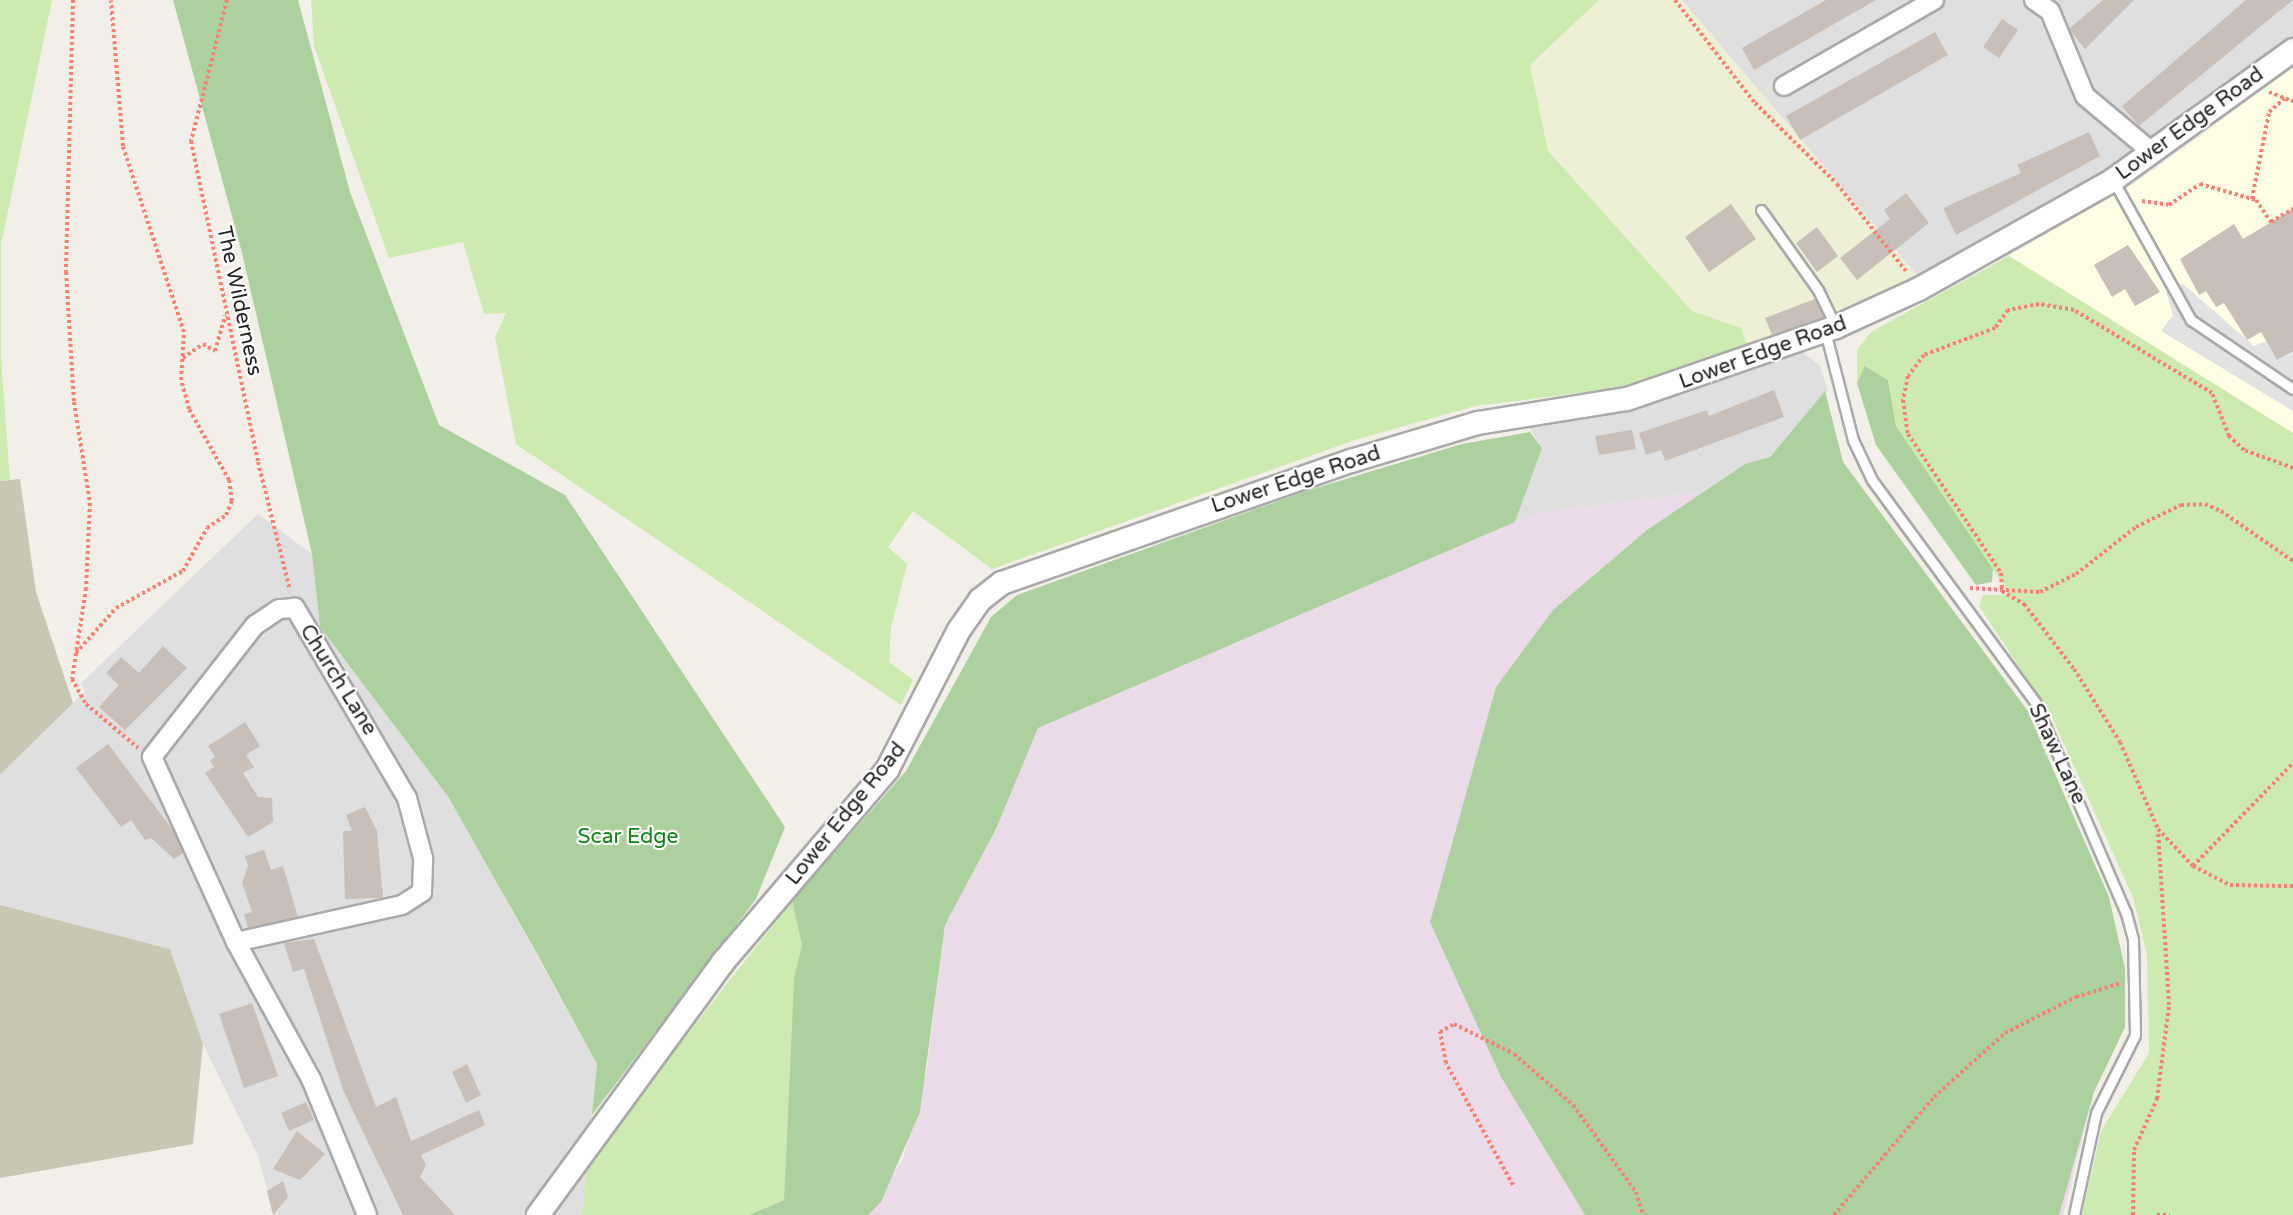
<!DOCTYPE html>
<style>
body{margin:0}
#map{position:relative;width:2293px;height:1215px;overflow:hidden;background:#f2efe9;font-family:"Varela Round",sans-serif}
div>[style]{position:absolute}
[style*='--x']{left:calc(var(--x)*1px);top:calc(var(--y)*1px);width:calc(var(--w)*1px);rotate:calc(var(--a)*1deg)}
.residential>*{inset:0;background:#e0dfdf}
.industrial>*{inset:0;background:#ebdbe8}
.education>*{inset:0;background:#ffffe5}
.construction>*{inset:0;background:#c7c7b4}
.farmland>*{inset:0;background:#eef0d5}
.grass>*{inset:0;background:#cdebb0}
.forest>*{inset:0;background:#add19e}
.parking>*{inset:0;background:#e2e2e2}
.building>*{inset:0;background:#c7bfb8}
.path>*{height:4px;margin-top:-2px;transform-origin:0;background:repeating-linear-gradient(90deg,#fa8072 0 3px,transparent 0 6px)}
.roads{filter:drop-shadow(2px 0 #a9a9a9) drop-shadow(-2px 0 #a9a9a9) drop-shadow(0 2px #a9a9a9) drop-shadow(0 -2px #a9a9a9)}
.service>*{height:9px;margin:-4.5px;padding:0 4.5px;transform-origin:4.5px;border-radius:4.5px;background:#fff}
.minor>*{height:18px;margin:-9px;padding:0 9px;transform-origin:9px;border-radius:9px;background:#fff}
.tertiary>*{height:22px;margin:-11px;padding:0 11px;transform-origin:11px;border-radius:11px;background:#fff}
span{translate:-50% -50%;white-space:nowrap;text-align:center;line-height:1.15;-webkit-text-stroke:4.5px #fff;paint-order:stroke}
.street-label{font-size:21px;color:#222}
.park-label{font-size:21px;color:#0c8416}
</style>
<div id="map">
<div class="residential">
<i style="clip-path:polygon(1681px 0,2293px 0,2293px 61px,2084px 187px,1917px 275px)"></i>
<i style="clip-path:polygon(1800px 350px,1820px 366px,1828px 390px,1770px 457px,1745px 464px,1702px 492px,1546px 512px,1515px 522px,1542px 448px,1529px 427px,1627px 410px)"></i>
<i style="clip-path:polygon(258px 514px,312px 554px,320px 627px,452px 802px,597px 1064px,582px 1215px,274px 1215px,258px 1156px,203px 1044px,170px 949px,0 905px,0 775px,85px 691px,81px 683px)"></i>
</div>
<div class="industrial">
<i style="clip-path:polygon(1825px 391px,1843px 462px,2027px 710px,2109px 897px,2125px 969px,2125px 1027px,2094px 1092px,2063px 1215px,867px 1215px,903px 1159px,927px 1070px,945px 925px,996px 829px,1038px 728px,1515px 522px,1546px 512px,1702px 492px,1745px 464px,1770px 457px)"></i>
</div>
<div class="education">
<i style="clip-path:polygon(2293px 68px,2293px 433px,2009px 256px,2140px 180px)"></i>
</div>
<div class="construction">
<i style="clip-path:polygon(20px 479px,36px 592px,73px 703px,0 775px,0 481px)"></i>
<i style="clip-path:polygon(0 905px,170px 949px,203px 1044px,193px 1144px,0 1178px)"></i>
</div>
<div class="farmland">
<i style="clip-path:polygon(1599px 0,1682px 0,1917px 275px,1826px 319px,1748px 347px,1741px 328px,1692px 311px,1548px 152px,1530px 65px)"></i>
</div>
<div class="grass">
<i style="clip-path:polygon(0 0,52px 0,1px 245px,1px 357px,10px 480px,0 481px)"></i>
<i style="clip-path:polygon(311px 0,1599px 0,1530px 65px,1548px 151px,1692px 311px,1741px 328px,1748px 347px,1619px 388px,1475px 406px,1355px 440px,992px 569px,913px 511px,888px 547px,907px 564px,891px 628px,889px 662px,913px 680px,901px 705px,516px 444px,495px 337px,506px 313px,484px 314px,463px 242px,389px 258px,314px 46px)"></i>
<i style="clip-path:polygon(2009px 256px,2293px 433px,2293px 1215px,2082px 1215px,2101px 1131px,2149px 1053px,2147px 956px,2134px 900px,2051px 715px,1979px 606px,1983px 595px,2010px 595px,1896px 426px,1888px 380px,1866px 366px,1857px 383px,1857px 350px,1871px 332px)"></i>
<i style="clip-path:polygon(792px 901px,802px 945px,794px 978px,784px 1200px,749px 1215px,582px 1215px,587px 1162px)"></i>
</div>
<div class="forest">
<i style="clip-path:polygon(173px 0,298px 0,350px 192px,439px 425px,565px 495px,785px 827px,756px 899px,592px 1115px,597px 1064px,537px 954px,449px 798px,320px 627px,312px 554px,241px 249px)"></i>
<i style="clip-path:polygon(1865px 366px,1888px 380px,1896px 426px,1993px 569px,1992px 582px,1976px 585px,1876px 445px,1857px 383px)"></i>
<i style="clip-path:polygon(1825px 391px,1843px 462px,2027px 710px,2109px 897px,2125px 969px,2125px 1027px,2094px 1092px,2059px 1215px,1585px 1215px,1501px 1077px,1430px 922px,1496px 687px,1553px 610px,1647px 530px,1745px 464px,1770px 457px)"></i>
<i style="clip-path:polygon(1530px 432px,1542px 448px,1515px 522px,1038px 728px,996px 829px,945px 925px,920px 1112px,881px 1202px,868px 1215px,749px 1215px,784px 1200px,794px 978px,802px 945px,792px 901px,906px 771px,991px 617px,1017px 595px,1306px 491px,1462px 444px)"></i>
</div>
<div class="parking">
<i style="clip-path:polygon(2183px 284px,2254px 346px,2266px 341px,2277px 360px,2293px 351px,2293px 411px,2161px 331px,2173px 315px,2166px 292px)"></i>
</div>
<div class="building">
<i style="clip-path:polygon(1826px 0,1876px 0,1754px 70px,1742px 48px)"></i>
<i style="clip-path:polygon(2103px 0,2134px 0,2085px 49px,2069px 29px)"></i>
<i style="clip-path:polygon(2246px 0,2293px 0,2139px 126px,2122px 106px)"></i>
<i style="clip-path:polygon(2002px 19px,2018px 30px,1999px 58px,1983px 47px)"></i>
<i style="clip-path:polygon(1935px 32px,1948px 55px,1800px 140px,1786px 116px)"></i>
<i style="clip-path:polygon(2089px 132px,2100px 156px,1956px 235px,1943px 208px,2021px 173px,2017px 165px)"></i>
<i style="clip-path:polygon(1906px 193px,1929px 223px,1857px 280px,1840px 258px,1890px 219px,1884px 210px)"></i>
<i style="clip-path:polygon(1731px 204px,1756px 239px,1709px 272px,1685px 237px)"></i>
<i style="clip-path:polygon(2293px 209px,2293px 351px,2277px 360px,2261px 332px,2247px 340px,2224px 303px,2216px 307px,2206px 291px,2199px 295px,2180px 259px,2234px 224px,2243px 239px)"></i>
<i style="clip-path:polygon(1817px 227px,1838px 256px,1817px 272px,1796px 243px)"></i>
<i style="clip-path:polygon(2128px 245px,2160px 292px,2135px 306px,2125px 289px,2112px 297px,2094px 265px)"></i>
<i style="clip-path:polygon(1815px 299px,1824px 317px,1772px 335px,1765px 318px)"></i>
<i style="clip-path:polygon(1774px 390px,1784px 417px,1665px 461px,1661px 450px,1646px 455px,1639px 433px,1707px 410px,1709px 416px)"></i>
<i style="clip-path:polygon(1632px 430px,1636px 449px,1599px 455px,1595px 436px)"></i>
<i style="clip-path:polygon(163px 646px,187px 668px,125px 730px,99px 707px,119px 685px,106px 673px,121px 657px,139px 673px)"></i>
<i style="clip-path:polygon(245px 722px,260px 746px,246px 755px,254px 767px,243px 773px,258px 797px,272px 798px,273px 822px,248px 837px,205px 773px,214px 767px,210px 760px,215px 757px,208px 746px)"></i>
<i style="clip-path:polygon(108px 744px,172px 829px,183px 853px,174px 859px,151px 838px,145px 840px,131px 820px,121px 827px,76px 768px)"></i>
<i style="clip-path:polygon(365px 807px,377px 831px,383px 898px,345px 899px,343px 831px,352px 831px,346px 815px)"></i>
<i style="clip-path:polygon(264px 850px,271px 870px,283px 866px,298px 917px,248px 928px,244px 914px,252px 912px,242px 883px,248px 866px,245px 856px)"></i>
<i style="clip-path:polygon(314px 939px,376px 1107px,396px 1097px,411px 1141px,479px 1110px,485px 1125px,421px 1155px,426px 1165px,420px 1177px,455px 1215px,403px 1215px,343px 1090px,304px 969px,293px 972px,284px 943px)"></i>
<i style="clip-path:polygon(252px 1003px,278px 1076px,244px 1088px,219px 1014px)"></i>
<i style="clip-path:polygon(467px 1064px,481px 1095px,466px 1103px,452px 1072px)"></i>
<i style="clip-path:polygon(306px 1102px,314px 1120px,289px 1131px,281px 1113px)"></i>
<i style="clip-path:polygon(297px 1131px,325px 1154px,300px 1180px,273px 1169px)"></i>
<i style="clip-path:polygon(283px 1181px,288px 1197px,273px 1215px,267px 1191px)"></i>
</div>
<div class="path">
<i style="--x:73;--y:0;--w:272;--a:91.5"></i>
<i style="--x:66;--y:272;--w:130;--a:86.5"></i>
<i style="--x:74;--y:402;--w:102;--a:81"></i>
<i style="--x:90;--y:503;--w:85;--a:92.7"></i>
<i style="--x:86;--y:588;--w:92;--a:98.7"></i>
<i style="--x:72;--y:679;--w:29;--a:61"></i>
<i style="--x:86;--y:704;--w:68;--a:40.2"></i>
<i style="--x:227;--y:0;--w:146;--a:104.3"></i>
<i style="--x:191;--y:141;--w:328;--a:78.2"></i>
<i style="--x:258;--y:462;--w:132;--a:76"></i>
<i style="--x:1675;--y:0;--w:130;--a:52.2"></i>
<i style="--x:1755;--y:103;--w:115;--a:44.6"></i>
<i style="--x:1837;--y:184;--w:111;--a:51.6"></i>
<i style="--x:2269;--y:92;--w:26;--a:21"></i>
<i style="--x:2252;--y:199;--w:89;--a:-78.9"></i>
<i style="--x:2269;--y:112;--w:21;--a:-41"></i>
<i style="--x:2142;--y:201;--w:27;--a:8"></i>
<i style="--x:2169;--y:205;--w:37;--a:-34"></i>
<i style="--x:2200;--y:184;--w:58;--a:15.9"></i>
<i style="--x:2256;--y:200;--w:27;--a:56"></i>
<i style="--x:2271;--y:222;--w:26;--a:-31"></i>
<i style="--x:183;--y:358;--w:24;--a:-35"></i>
<i style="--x:203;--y:344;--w:14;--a:30"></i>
<i style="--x:215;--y:351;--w:37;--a:-74"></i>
<i style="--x:2293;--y:468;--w:52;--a:-159.8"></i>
<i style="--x:2244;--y:450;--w:21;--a:-137"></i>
<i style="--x:2229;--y:436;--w:46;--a:-111.6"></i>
<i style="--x:2212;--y:393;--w:161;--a:-149"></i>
<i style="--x:2074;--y:310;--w:36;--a:-170"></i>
<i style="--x:2039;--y:304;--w:32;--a:169"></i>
<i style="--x:2008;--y:310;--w:22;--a:126"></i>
<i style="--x:1995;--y:328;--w:76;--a:159.2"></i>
<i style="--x:1924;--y:355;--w:26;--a:127"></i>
<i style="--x:1908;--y:376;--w:25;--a:102"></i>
<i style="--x:1903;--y:400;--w:34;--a:82"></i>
<i style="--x:1908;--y:434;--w:167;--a:56.2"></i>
<i style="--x:2001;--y:573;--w:18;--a:87"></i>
<i style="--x:2002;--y:591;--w:26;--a:31"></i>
<i style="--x:2024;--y:604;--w:82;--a:52.4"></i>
<i style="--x:2074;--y:669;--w:86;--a:57.8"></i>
<i style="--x:2120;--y:742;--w:95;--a:66.4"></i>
<i style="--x:2158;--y:829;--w:51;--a:46.6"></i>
<i style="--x:2193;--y:866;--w:144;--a:-45.8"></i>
<i style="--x:1970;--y:588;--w:70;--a:3.3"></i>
<i style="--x:2040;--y:592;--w:40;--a:-26.6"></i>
<i style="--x:2076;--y:574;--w:76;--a:-38.1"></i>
<i style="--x:2136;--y:527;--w:50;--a:-26.1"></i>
<i style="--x:2181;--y:505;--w:24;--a:-2"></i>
<i style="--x:2205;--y:504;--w:17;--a:24"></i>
<i style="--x:2221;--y:511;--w:88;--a:34.8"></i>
<i style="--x:76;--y:653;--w:60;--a:-48.4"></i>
<i style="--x:116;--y:608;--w:77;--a:-28.9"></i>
<i style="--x:183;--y:571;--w:49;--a:-60.8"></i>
<i style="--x:207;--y:528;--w:23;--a:-34"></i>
<i style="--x:226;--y:515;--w:15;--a:-67"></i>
<i style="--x:232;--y:501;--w:21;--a:-98"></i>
<i style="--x:229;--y:480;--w:81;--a:-119.4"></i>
<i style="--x:189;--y:409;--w:30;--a:-105"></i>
<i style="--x:181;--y:380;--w:48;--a:-86.4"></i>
<i style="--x:184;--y:332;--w:196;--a:-108.2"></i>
<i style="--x:123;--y:146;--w:146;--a:-94.7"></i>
<i style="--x:2193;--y:866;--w:42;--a:27.2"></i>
<i style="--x:2230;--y:885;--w:63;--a:0.9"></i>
<i style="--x:1513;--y:1185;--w:139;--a:-118.8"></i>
<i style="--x:1446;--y:1063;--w:32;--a:-101"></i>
<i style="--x:1440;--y:1032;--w:16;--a:-30"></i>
<i style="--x:1454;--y:1024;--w:67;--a:26.6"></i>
<i style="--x:1514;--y:1054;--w:78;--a:40.8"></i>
<i style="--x:1573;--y:1105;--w:107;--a:54.1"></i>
<i style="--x:1636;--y:1192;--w:24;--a:73"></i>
<i style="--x:1834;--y:1215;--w:155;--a:-49.7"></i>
<i style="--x:1934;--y:1097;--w:96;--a:-42"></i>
<i style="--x:2005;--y:1033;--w:80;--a:-26.9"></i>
<i style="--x:2076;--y:997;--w:47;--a:-17.3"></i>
<i style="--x:2133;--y:1215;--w:65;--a:-89.1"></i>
<i style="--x:2134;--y:1150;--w:56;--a:-65.7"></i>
<i style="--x:2157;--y:1099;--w:95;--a:-82.7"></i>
<i style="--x:2169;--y:1005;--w:175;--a:-93.6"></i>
<i style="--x:2157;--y:1215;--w:13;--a:0"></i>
</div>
<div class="roads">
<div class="service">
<i style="--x:2113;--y:180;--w:160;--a:60.9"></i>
<i style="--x:2191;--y:320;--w:123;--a:34.1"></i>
<i style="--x:1761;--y:210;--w:98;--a:54.5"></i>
<i style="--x:1818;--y:290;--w:41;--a:64.1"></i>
<i style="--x:1825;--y:331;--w:113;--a:75.6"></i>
<i style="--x:1853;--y:440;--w:44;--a:64.6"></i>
<i style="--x:1872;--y:480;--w:275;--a:53.7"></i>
<i style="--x:2035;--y:702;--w:230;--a:66.7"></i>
<i style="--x:2126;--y:913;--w:27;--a:75"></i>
<i style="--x:2133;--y:939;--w:96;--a:88.8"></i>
<i style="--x:2135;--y:1035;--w:87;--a:116.6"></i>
<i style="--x:2096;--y:1113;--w:104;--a:102.2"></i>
</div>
<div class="minor">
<i style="--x:2034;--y:0;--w:19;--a:35"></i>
<i style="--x:2050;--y:11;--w:92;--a:67.6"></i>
<i style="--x:2085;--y:96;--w:89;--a:40"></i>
<i style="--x:1784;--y:86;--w:173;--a:-29.8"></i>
<i style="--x:236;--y:942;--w:170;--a:-12.6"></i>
<i style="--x:402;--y:905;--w:24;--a:-33"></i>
<i style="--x:422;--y:892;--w:34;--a:-88"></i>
<i style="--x:423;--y:858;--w:62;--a:-104.9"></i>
<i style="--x:407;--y:798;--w:221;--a:-120.5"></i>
<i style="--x:295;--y:608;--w:16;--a:176"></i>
<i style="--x:279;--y:609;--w:29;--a:146"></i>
<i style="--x:255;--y:625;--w:167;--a:128"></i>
<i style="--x:152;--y:757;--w:203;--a:65.6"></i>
<i style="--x:236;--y:942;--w:156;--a:61.3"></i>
<i style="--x:311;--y:1079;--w:147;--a:67.6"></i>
</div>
<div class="tertiary">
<i style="--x:538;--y:1215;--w:313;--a:-53.8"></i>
<i style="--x:723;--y:962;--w:253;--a:-49.5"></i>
<i style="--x:887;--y:770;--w:157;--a:-62.8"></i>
<i style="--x:959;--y:630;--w:37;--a:-55"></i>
<i style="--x:980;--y:600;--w:28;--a:-38"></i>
<i style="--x:1002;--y:583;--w:370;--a:-19.3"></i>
<i style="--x:1351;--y:461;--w:133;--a:-16.7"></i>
<i style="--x:1478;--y:423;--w:151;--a:-9.2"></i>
<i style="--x:1627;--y:399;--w:221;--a:-19"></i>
<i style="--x:1836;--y:327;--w:91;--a:-24.6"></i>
<i style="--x:1919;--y:289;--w:223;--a:-29.3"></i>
<i style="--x:2113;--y:180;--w:222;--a:-35.8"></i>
</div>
</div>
<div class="street-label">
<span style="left:2190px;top:124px;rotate:-36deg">Lower Edge Road</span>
<span style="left:239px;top:301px;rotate:78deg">The Wilderness</span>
<span style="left:1763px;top:353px;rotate:-20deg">Lower Edge Road</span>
<span style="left:1296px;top:480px;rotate:-18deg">Lower Edge Road</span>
<span style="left:338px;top:680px;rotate:58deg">Church Lane</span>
<span style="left:2057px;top:754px;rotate:65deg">Shaw Lane</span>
<span style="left:846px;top:814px;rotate:-51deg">Lower Edge Road</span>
</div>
<div class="park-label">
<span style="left:628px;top:837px">Scar Edge</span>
</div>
</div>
